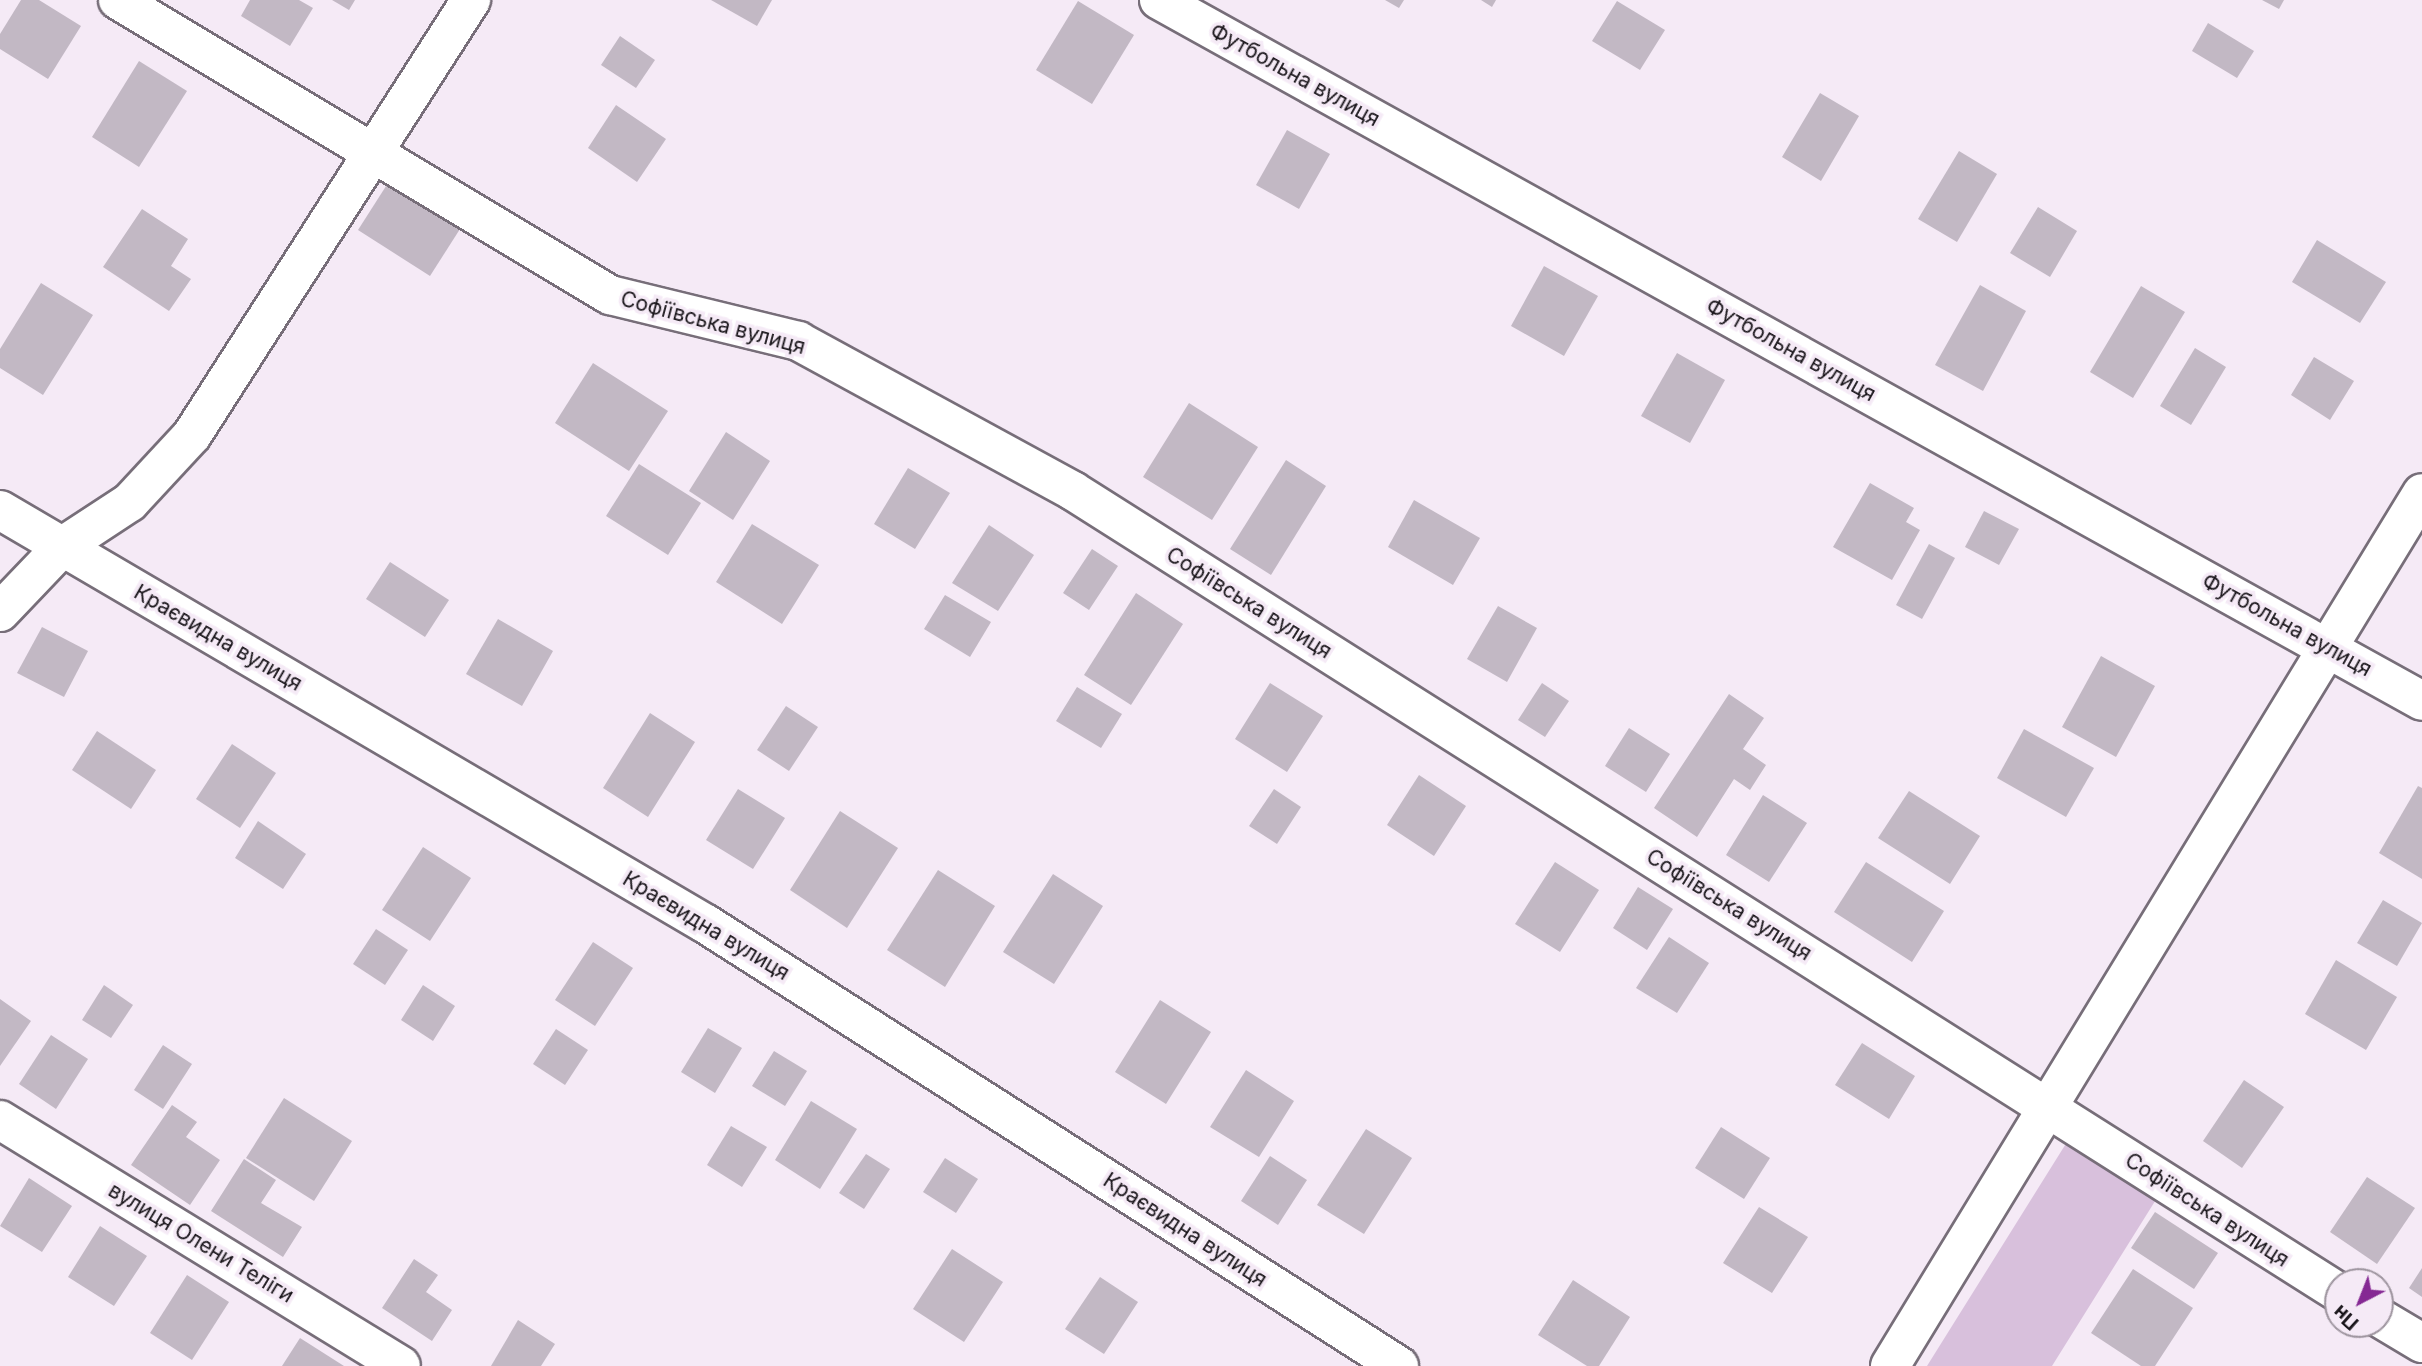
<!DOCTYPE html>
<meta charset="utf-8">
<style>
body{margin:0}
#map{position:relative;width:2422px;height:1366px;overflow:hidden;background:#f5eaf6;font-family:Inter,sans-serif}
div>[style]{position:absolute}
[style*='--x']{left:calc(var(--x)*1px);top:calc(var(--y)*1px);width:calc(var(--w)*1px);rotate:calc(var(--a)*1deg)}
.green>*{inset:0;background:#d8c0dc}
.building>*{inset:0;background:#c2b8c4}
.roads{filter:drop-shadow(2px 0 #776e79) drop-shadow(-2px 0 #776e79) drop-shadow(0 2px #776e79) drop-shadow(0 -2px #776e79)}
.street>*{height:38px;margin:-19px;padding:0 19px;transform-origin:19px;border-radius:19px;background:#fff}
span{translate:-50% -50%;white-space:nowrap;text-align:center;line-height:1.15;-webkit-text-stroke:7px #f5eaf6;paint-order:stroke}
.street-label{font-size:21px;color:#181419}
.north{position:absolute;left:2324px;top:1268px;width:70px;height:70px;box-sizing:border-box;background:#f5eaf6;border:2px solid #9d949e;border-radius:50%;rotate:222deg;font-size:19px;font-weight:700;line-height:28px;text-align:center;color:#181419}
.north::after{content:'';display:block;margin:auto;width:24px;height:32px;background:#852893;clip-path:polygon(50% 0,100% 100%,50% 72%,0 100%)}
</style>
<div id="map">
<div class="green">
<i style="clip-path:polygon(2067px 1142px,2157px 1198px,2052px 1366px,1927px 1366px)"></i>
</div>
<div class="building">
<i style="clip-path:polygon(21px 0,39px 0,81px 26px,48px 79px,0 49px,0 34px)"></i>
<i style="clip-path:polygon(250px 0,299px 0,313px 8px,290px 46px,241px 16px)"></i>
<i style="clip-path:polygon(332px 0,355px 0,349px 10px)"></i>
<i style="clip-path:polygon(711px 0,772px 0,757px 26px)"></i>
<i style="clip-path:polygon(1385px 0,1404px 0,1399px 8px)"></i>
<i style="clip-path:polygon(1481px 0,1496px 0,1492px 7px)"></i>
<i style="clip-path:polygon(2262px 0,2284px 0,2279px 9px)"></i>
<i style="clip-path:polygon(1078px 1px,1134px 35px,1092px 104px,1036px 70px)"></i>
<i style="clip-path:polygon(1617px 1px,1665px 30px,1640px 70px,1592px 41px)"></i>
<i style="clip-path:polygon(2208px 23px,2254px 51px,2237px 78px,2192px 51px)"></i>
<i style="clip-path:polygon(620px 36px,655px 60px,636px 88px,601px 65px)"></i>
<i style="clip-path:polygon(139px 61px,187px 91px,139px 167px,92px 137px)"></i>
<i style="clip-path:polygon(1820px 93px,1859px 116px,1821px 181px,1782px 157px)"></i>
<i style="clip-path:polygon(616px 105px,666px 139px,637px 182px,588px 148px)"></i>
<i style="clip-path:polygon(1287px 130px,1330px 154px,1299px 209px,1256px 185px)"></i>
<i style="clip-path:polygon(1959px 151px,1997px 174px,1957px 242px,1918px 219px)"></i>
<i style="clip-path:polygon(388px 183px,460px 229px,430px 276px,358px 230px)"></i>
<i style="clip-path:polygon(2038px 207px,2077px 231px,2050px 277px,2010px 253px)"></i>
<i style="clip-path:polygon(142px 209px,188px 239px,171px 266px,191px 279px,169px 311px,103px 267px)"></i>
<i style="clip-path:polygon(2317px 240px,2386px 282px,2360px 323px,2292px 282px)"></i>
<i style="clip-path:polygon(1544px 266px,1598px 296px,1564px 356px,1511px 326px)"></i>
<i style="clip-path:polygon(41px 283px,93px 315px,43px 395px,0 368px,0 349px)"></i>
<i style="clip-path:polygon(1980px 285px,2026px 311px,1983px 391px,1935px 365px)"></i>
<i style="clip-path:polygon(2141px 286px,2185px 312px,2133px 398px,2090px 372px)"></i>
<i style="clip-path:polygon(2195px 348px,2226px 367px,2191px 425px,2160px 406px)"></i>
<i style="clip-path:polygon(1677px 353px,1725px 380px,1690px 443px,1641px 416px)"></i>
<i style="clip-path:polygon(2314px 357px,2354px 381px,2330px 420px,2291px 395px)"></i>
<i style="clip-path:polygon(593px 363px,668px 411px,629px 471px,555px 423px)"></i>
<i style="clip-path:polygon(1189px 403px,1258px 447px,1212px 520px,1143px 477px)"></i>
<i style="clip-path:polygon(726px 432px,770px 461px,733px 520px,689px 491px)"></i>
<i style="clip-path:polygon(1286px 460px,1326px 486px,1271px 575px,1230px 549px)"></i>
<i style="clip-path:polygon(639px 464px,701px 503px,668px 555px,606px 516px)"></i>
<i style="clip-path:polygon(908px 468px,950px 493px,915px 549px,874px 524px)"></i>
<i style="clip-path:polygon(1870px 483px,1914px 508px,1906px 522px,1920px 530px,1892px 580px,1833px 547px)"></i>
<i style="clip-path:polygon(1414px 500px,1480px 538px,1453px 585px,1388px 547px)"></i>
<i style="clip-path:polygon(1984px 511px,2019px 529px,1999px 565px,1965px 547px)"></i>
<i style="clip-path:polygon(752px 524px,819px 565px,782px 624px,716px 582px)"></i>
<i style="clip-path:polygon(989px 525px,1034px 555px,998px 611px,952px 583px)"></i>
<i style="clip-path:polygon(1929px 544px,1955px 558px,1922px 619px,1896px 605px)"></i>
<i style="clip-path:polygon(1092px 549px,1118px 566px,1089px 610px,1063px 593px)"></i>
<i style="clip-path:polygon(390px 562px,449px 600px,425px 637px,366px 599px)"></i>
<i style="clip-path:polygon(1136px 593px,1183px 624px,1131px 705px,1084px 675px)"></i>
<i style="clip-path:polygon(945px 595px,991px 622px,970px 657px,924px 629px)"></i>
<i style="clip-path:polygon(1498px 606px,1537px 628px,1507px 682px,1467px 659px)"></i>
<i style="clip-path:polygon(498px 619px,553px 651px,522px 706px,466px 674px)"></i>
<i style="clip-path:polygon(42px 627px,88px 651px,64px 697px,17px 673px)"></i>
<i style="clip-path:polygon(2101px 656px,2155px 686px,2116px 757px,2062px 727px)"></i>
<i style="clip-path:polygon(1270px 683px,1323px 716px,1287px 772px,1235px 739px)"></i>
<i style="clip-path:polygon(1542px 683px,1569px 701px,1545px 737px,1518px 720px)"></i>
<i style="clip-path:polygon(1077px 687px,1122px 714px,1101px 748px,1056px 721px)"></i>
<i style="clip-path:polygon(1729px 694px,1764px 718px,1743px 749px,1766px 765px,1750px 790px,1734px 779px,1697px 837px,1654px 808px)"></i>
<i style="clip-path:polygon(786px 706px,818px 727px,789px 771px,757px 750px)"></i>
<i style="clip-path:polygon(650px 713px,695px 742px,648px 817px,603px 788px)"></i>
<i style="clip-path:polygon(1629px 728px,1670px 754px,1646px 792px,1605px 766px)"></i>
<i style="clip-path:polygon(2024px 729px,2094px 768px,2066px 817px,1997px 778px)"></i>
<i style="clip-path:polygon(97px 731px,156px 770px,131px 809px,72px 770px)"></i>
<i style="clip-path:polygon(232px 744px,276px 773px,240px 828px,196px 799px)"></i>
<i style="clip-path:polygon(1419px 775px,1466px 806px,1434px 856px,1387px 825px)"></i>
<i style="clip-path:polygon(2418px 786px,2422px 788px,2422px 879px,2379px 853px)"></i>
<i style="clip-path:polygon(738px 789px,785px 818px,753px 869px,706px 840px)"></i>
<i style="clip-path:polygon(1274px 789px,1301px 807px,1277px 844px,1249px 826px)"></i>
<i style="clip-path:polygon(1909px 791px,1980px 836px,1950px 884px,1878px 838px)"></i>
<i style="clip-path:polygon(1763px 795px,1807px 823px,1769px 882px,1726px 855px)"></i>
<i style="clip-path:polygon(840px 811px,898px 848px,847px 928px,790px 890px)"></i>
<i style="clip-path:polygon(258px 821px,306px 854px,283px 889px,235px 858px)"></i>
<i style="clip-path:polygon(423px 847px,471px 878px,430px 941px,382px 910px)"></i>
<i style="clip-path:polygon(1555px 862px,1599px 890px,1560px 952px,1515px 924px)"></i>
<i style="clip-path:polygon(1866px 862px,1944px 911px,1912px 962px,1834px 912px)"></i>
<i style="clip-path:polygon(938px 870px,995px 906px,945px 987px,887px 950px)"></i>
<i style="clip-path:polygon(1053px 874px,1103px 906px,1054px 984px,1003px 952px)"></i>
<i style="clip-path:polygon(1638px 887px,1673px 909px,1647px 950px,1613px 928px)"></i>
<i style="clip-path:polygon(2383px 900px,2422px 923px,2397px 966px,2357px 943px)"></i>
<i style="clip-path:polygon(376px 929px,408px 950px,385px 985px,353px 964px)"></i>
<i style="clip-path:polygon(1669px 937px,1709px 963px,1677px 1013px,1636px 988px)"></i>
<i style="clip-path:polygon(593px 942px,633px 968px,595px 1026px,555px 1000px)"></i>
<i style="clip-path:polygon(2336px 960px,2397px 997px,2366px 1050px,2305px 1014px)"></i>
<i style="clip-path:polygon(104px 985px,133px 1005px,111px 1038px,82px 1020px)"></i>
<i style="clip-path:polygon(423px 985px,455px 1006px,433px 1041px,401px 1020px)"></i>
<i style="clip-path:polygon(0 999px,31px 1021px,0 1066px)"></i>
<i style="clip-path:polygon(1160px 1000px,1211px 1032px,1166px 1104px,1115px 1072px)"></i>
<i style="clip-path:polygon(708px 1028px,742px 1048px,715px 1093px,681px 1072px)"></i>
<i style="clip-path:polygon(556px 1029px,588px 1050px,565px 1085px,533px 1064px)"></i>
<i style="clip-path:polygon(51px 1035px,88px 1059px,56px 1109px,19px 1084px)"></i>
<i style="clip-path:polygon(1862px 1043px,1915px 1076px,1889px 1119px,1835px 1085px)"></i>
<i style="clip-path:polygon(163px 1045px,192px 1064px,163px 1109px,134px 1090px)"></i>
<i style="clip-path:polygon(774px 1051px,807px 1071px,785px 1106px,752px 1086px)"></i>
<i style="clip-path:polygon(1246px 1070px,1294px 1101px,1259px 1157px,1210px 1127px)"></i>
<i style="clip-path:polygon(2244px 1080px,2284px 1107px,2242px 1168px,2203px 1141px)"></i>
<i style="clip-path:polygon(284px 1098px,352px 1141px,314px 1201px,246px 1158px)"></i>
<i style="clip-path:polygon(811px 1101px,857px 1129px,820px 1189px,775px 1160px)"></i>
<i style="clip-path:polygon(172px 1105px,197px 1122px,186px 1137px,220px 1160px,190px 1205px,131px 1165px)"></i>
<i style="clip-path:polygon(731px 1126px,767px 1147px,742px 1187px,707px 1165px)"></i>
<i style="clip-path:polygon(1721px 1127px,1770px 1158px,1744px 1199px,1695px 1168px)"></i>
<i style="clip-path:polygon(1366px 1129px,1412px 1158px,1364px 1234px,1317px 1205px)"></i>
<i style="clip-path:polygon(866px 1154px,890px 1169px,864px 1209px,839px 1193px)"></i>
<i style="clip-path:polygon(1270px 1156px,1307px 1180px,1278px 1225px,1241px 1201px)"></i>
<i style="clip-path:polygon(945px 1158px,978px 1179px,956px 1213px,923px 1192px)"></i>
<i style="clip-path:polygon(244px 1159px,276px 1180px,261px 1203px,302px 1227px,283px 1257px,211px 1211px)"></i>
<i style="clip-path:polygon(2367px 1177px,2415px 1208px,2377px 1264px,2330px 1232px)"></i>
<i style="clip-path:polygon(29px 1178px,72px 1206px,42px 1252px,0 1226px)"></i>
<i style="clip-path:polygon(1759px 1207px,1808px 1237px,1772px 1293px,1723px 1263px)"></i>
<i style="clip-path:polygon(2155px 1212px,2218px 1253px,2194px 1289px,2131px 1248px)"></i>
<i style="clip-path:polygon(100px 1226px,147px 1256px,114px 1306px,68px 1277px)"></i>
<i style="clip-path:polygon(952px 1249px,1003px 1282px,964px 1342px,913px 1309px)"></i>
<i style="clip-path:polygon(414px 1259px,438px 1275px,426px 1292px,452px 1310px,432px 1341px,382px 1308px)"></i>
<i style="clip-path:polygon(2422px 1268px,2422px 1297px,2409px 1288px)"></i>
<i style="clip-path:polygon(2133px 1269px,2193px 1308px,2155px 1366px,2141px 1366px,2091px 1333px)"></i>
<i style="clip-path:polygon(187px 1275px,229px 1302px,192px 1360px,150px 1333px)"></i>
<i style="clip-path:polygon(1100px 1277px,1138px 1302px,1104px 1354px,1065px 1329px)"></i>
<i style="clip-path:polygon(1573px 1280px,1630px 1317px,1599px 1366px,1587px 1366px,1538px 1335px)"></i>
<i style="clip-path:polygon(518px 1320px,555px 1344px,541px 1366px,491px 1366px)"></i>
<i style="clip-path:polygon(300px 1338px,344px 1366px,282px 1366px)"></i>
</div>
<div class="roads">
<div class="street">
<i style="--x:118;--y:0;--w:574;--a:30.95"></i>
<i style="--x:610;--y:295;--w:194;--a:13.7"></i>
<i style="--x:798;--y:341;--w:313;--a:28.6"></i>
<i style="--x:1073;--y:491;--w:1497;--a:32.34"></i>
<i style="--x:1159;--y:0;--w:1444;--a:29.03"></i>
<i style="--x:0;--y:510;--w:818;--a:30.39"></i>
<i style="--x:706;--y:924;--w:822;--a:32.53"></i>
<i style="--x:0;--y:612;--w:91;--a:-46.3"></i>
<i style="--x:63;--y:546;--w:80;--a:-33.3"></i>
<i style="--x:130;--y:502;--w:91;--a:-47.2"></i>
<i style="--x:192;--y:435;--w:517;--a:-57.32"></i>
<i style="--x:0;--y:1120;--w:470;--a:31.5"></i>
<i style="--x:2380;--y:1318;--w:49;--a:30.8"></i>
<i style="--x:1890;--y:1366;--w:1022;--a:-58.64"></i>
</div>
</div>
<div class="street-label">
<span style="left:1295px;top:75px;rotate:29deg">Футбольна вулиця</span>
<span style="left:713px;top:323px;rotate:15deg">Софіївська вулиця</span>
<span style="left:1791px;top:350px;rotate:29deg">Футбольна вулиця</span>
<span style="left:1249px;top:603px;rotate:32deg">Софіївська вулиця</span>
<span style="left:2287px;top:625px;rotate:29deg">Футбольна вулиця</span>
<span style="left:218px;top:638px;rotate:30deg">Краєвидна вулиця</span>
<span style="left:1729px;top:905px;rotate:32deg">Софіївська вулиця</span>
<span style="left:706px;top:926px;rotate:31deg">Краєвидна вулиця</span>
<span style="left:2207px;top:1210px;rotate:33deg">Софіївська вулиця</span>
<span style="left:1185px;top:1230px;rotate:33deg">Краєвидна вулиця</span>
<span style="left:201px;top:1243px;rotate:31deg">вулиця Олени Теліги</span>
</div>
<div class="north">Пн</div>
</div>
